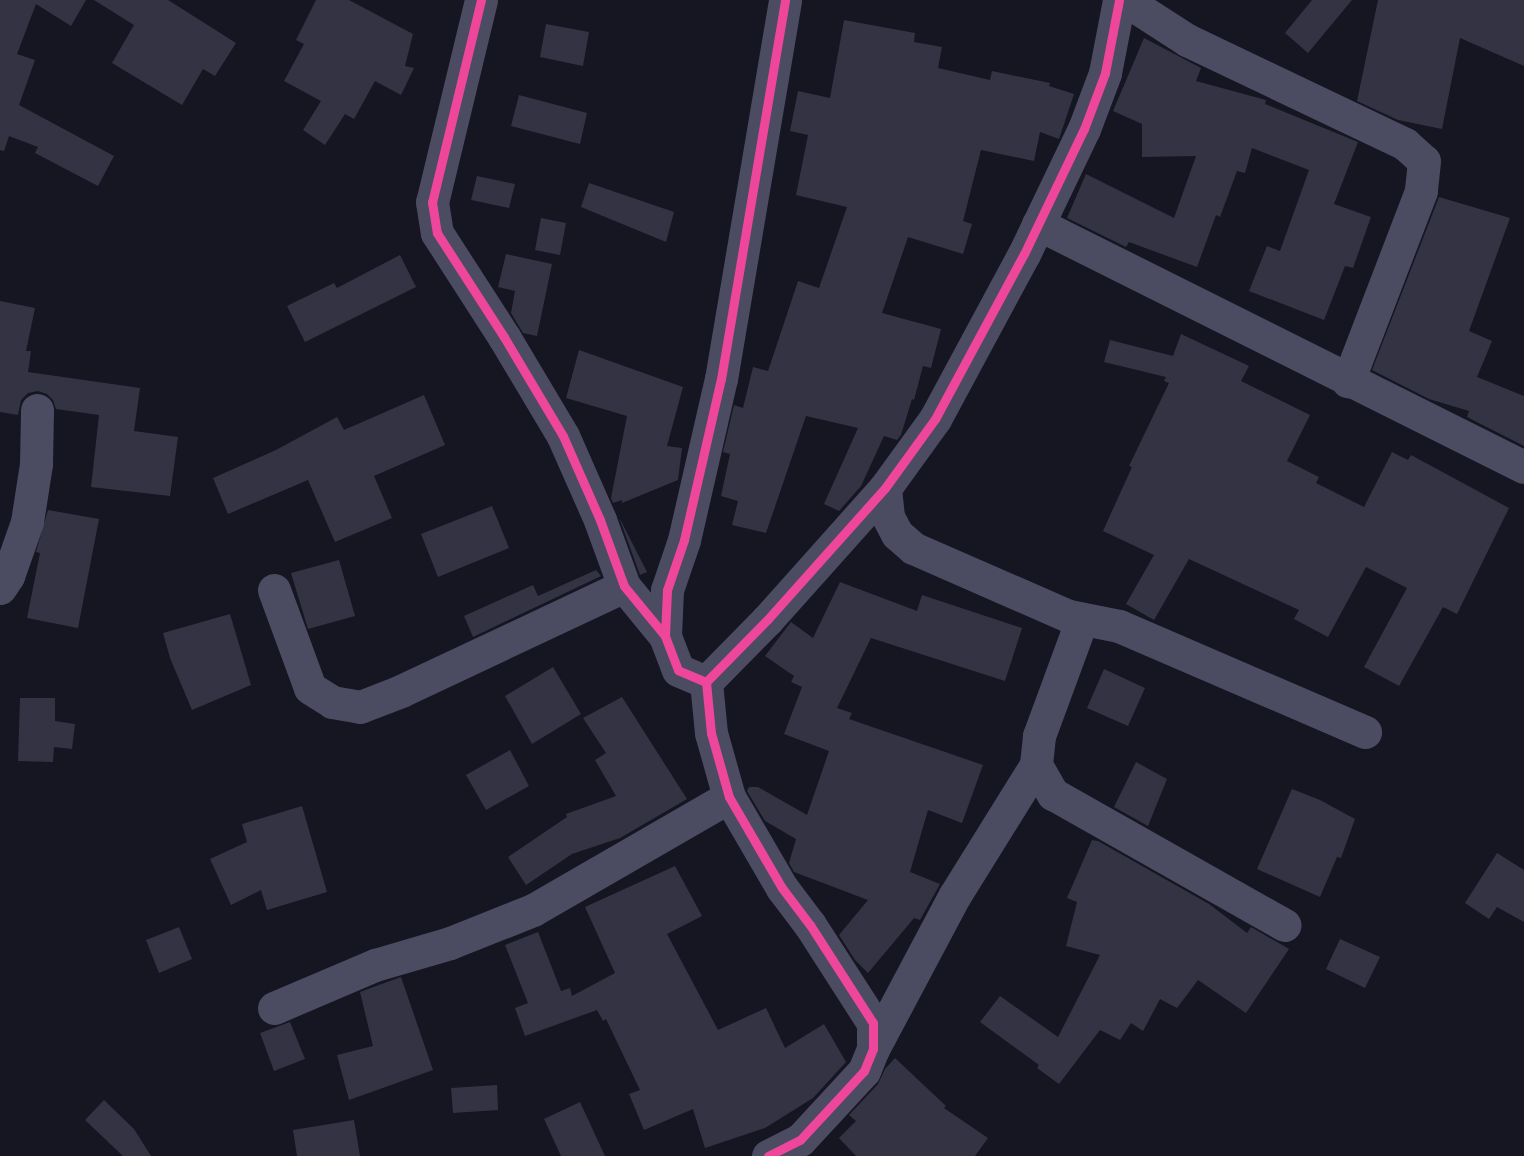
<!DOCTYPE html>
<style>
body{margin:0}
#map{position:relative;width:1524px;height:1156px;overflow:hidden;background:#161522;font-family:Signika,sans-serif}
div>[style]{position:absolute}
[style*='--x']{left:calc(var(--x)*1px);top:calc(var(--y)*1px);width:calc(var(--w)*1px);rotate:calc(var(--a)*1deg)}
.building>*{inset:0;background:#343344}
.minor>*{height:33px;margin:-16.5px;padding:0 16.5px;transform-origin:16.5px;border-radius:16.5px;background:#4b4b62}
.cycleway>*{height:9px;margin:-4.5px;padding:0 4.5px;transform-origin:4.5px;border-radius:4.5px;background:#ed469a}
span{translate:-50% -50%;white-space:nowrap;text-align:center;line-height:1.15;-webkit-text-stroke:4.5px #121027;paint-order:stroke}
</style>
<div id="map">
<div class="building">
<i style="clip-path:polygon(0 0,86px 0,71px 26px,36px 4px,17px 54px,35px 60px,19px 105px,114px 156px,98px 186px,35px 153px,38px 147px,9px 136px,4px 151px,0 150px)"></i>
<i style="clip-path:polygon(94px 0,168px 0,236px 43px,215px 76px,203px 69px,182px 105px,112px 63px,134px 25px)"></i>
<i style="clip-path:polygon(316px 0,349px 0,413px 34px,405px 66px,414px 68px,401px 95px,375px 81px,354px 119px,345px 114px,325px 145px,303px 130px,321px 101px,284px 81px,304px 44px,296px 40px)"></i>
<i style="clip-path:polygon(1312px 0,1352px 0,1308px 53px,1285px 33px)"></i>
<i style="clip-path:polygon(1378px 0,1524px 0,1524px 66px,1460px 38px,1442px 129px,1398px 120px,1357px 101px)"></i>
<i style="clip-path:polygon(844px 20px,915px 33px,914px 42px,942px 47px,938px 68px,990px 80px,992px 71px,1050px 83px,1049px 86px,1074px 94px,1059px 139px,1040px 132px,1034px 161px,981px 150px,963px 221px,972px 224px,963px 254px,908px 237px,882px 313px,941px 329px,931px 368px,923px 366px,914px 400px,912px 399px,901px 435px,897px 440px,884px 436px,861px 486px,839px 511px,824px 504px,858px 428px,806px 416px,766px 533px,732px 525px,738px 501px,721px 496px,730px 454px,723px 452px,734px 405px,743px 408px,753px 367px,768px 371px,798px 281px,819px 288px,847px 207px,796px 195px,808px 135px,790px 131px,798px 91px,830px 98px)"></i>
<i style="clip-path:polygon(546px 24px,589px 32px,583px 66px,540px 57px)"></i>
<i style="clip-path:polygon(1144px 38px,1201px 68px,1196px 81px,1266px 100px,1265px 104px,1358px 142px,1334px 204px,1371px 217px,1353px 268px,1345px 266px,1324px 320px,1249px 291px,1267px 246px,1280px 251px,1309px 170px,1252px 148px,1245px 173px,1237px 171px,1220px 217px,1216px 215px,1197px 267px,1129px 242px,1126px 247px,1067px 218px,1086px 174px,1174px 218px,1196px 156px,1142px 157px,1142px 124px,1113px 111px)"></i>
<i style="clip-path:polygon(519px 95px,587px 113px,580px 144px,511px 126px)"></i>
<i style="clip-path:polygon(477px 176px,515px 184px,509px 208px,471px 200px)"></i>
<i style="clip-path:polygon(589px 183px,674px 212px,666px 242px,581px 207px)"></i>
<i style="clip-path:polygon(1439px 197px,1510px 218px,1469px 331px,1492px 341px,1477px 377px,1524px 396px,1524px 446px,1467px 417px,1469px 411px,1429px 399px,1372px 370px)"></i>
<i style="clip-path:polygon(541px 218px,566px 223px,560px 255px,535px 250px)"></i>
<i style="clip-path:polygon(506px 254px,552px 264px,537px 336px,523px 333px,511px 313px,515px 291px,498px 287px)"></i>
<i style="clip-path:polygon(400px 255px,416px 287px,305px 342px,287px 306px,334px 283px,337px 288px)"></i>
<i style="clip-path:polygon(0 301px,35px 308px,26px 351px,31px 351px,28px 372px,140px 388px,134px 431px,178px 437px,170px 496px,91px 487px,99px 415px,56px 409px,53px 400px,47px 394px,38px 391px,28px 393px,21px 400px,18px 415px,0 412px)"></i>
<i style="clip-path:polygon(1181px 334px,1249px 366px,1241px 381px,1310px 415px,1287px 461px,1319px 477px,1316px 483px,1364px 507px,1392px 452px,1408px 460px,1411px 455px,1509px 508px,1457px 614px,1443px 607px,1399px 686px,1364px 667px,1407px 588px,1366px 567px,1328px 637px,1294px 619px,1299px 610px,1189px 559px,1154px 620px,1126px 604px,1154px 555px,1103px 531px,1132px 467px,1129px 466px,1169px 383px,1164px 381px,1166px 377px,1104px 362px,1110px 340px,1173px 356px)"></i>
<i style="clip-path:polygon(579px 350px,683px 387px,667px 446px,682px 448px,678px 480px,622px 503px,622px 500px,613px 503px,611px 498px,627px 416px,566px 398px)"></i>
<i style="clip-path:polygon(424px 395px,445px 445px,374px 476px,392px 518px,335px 542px,308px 480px,228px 514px,213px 478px,276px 450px,337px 417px,344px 430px)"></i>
<i style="clip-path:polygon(492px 506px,509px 548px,438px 577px,421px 534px)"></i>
<i style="clip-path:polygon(48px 510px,99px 519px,78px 628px,27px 618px,40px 553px,36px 552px)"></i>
<i style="clip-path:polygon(620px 519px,647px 572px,640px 575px,620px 520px)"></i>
<i style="clip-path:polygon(339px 560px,355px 616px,308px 629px,291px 573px)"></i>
<i style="clip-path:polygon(596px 570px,601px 576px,473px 637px,464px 616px,533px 585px,538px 596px)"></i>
<i style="clip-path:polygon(840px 582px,917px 611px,922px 595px,1022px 628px,1005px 681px,871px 638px,837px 708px,852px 713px,849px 719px,983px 765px,962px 823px,928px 810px,910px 872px,940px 884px,920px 920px,914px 918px,868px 973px,855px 960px,839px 935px,868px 900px,794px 872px,789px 863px,796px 839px,765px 821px,747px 791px,749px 787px,758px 787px,807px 815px,829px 751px,784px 734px,802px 687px,791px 682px,794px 676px,765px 656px,791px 622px,813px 638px)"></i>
<i style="clip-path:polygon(230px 614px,251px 685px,192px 710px,170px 658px,163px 633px)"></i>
<i style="clip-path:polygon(553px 667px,581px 714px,532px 744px,505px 696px)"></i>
<i style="clip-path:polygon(1104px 669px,1145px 688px,1128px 726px,1087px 708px)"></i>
<i style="clip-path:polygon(622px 697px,687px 799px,620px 838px,572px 854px,526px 885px,508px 857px,567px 817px,566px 814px,616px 796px,595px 760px,606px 753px,583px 718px)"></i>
<i style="clip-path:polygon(20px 698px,55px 698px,55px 721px,75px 724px,72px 749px,54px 747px,53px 762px,18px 761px)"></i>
<i style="clip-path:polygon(510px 750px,529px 786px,486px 810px,466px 775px)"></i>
<i style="clip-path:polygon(1136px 762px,1167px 779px,1148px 826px,1114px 807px)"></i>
<i style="clip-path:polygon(1292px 789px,1320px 800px,1355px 819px,1341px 858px,1337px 857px,1320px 897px,1257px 869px)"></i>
<i style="clip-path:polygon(302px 806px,327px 892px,267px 910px,261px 890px,231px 905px,210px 859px,247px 842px,242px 824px)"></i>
<i style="clip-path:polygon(1092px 840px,1098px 841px,1209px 904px,1247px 933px,1251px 927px,1289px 949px,1246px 1013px,1198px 980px,1177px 1008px,1160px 999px,1143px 1031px,1131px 1023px,1120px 1040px,1100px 1030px,1059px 1084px,1037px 1068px,1039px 1065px,980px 1022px,1000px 996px,1058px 1037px,1100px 955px,1066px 946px,1077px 902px,1067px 898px)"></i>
<i style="clip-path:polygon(1497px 853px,1524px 870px,1524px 922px,1497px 907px,1489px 919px,1465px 903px)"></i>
<i style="clip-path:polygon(675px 866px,702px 916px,667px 934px,718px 1030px,766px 1008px,785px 1048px,824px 1024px,846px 1062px,813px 1098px,765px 1128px,705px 1148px,693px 1109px,644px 1130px,629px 1094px,640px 1090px,606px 1019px,603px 1021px,597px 1010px,525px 1036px,515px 1008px,528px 1003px,505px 945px,538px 932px,561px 991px,570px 988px,572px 996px,615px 973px,585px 907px)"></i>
<i style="clip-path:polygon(179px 927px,192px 959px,159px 973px,146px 940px)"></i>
<i style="clip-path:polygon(1340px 939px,1380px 957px,1365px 988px,1326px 969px)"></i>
<i style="clip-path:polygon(401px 977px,433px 1070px,349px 1100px,337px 1055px,373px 1046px,360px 992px)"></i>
<i style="clip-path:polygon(290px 1022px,305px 1059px,274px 1071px,260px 1033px)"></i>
<i style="clip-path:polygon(895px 1058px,946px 1106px,944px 1108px,988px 1138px,975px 1156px,856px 1156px,839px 1138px,856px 1121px,849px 1115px,878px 1084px,885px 1069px)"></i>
<i style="clip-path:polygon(497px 1085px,498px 1110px,453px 1113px,451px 1088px)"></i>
<i style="clip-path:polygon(104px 1100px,134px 1129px,151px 1156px,123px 1156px,85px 1120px)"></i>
<i style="clip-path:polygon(580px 1102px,605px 1156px,561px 1156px,544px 1119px)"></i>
<i style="clip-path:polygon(354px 1120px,360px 1156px,297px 1156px,293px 1130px)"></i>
</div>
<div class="minor">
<i style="--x:481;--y:0;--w:208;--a:103.6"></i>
<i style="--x:432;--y:202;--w:31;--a:81"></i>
<i style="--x:437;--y:233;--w:124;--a:57.2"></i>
<i style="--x:504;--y:337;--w:115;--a:59.2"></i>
<i style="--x:563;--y:436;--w:92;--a:66.2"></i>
<i style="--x:600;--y:520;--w:70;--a:70"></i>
<i style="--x:624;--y:586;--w:65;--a:50.6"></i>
<i style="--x:1125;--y:0;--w:74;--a:32.8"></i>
<i style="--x:1187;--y:40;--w:242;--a:25.5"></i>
<i style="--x:1405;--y:144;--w:25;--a:42"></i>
<i style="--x:1424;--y:161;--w:30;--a:96"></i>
<i style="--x:1421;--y:191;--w:204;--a:111"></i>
<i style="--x:1038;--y:224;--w:543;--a:26.57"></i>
<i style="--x:885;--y:488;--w:29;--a:84"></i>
<i style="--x:888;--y:517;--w:19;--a:62"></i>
<i style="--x:897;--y:534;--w:21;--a:41"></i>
<i style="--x:913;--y:548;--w:170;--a:23.6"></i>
<i style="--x:1069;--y:616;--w:51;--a:11.3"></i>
<i style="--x:1119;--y:626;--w:268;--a:23.3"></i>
<i style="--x:0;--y:588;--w:14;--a:-56"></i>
<i style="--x:8;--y:576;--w:57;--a:-70.6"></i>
<i style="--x:27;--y:522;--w:59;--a:-81.2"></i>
<i style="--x:36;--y:464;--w:54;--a:-88.9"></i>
<i style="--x:274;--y:590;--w:104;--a:69.8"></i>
<i style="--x:310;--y:688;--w:26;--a:32"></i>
<i style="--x:332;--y:702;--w:28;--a:10"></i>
<i style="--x:360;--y:707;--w:44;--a:-21.3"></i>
<i style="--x:401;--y:691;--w:246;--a:-25.2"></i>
<i style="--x:1082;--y:619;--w:125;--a:110.2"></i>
<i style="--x:1039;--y:736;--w:29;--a:96"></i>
<i style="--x:1036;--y:765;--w:34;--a:60"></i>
<i style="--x:1053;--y:794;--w:266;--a:29.5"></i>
<i style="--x:706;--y:682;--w:30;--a:-157"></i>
<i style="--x:678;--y:670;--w:36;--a:-111"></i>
<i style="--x:665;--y:636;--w:46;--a:-87.5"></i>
<i style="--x:667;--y:590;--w:53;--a:-71.2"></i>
<i style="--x:684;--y:540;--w:165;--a:-77.1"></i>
<i style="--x:721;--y:379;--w:384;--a:-80.4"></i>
<i style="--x:274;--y:1008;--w:110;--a:-23.1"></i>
<i style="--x:375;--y:965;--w:78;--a:-16.3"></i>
<i style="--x:450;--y:943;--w:89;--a:-21.7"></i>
<i style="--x:533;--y:910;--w:226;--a:-30"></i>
<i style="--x:873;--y:1049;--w:174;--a:-62"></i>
<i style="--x:955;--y:895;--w:153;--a:-58.1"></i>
<i style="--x:768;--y:1156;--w:36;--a:-27"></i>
<i style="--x:800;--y:1140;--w:94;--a:-47.2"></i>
<i style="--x:864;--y:1071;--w:24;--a:-68"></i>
<i style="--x:873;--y:1049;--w:26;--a:-90"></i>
<i style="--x:873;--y:1023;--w:117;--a:-122.7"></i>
<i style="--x:810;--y:925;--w:46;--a:-127.1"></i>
<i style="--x:782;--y:888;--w:105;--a:-120.2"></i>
<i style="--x:729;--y:797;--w:66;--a:-105.7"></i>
<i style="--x:711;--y:733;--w:51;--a:-95.6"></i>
<i style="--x:706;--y:682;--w:87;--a:-45.5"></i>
<i style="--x:767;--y:620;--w:177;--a:-48.2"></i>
<i style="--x:885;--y:488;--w:85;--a:-54.1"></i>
<i style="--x:935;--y:419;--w:187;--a:-61.7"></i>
<i style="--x:1024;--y:254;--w:139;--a:-64.4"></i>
<i style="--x:1084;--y:129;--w:60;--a:-69.4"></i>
<i style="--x:1105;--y:73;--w:74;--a:-79.1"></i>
</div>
<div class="cycleway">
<i style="--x:481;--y:0;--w:208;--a:103.6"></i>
<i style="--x:432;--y:202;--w:31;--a:81"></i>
<i style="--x:437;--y:233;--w:124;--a:57.2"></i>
<i style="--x:504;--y:337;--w:115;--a:59.2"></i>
<i style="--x:563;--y:436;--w:92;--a:66.2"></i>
<i style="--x:600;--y:520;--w:70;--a:70"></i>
<i style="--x:624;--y:586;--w:65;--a:50.6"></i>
<i style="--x:706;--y:682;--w:30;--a:-157"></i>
<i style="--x:678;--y:670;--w:36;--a:-111"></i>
<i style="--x:665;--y:636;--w:46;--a:-87.5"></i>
<i style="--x:667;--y:590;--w:53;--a:-71.2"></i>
<i style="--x:684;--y:540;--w:165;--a:-77.1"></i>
<i style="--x:721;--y:379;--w:384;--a:-80.4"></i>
<i style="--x:768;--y:1156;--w:36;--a:-27"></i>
<i style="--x:800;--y:1140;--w:94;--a:-47.2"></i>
<i style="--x:864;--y:1071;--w:24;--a:-68"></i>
<i style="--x:873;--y:1049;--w:26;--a:-90"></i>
<i style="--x:873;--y:1023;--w:117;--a:-122.7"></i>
<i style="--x:810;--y:925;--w:46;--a:-127.1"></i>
<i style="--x:782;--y:888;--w:105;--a:-120.2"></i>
<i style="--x:729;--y:797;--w:66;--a:-105.7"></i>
<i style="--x:711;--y:733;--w:51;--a:-95.6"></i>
<i style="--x:706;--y:682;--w:87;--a:-45.5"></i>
<i style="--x:767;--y:620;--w:177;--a:-48.2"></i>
<i style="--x:885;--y:488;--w:85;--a:-54.1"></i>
<i style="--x:935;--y:419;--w:187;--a:-61.7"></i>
<i style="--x:1024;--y:254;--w:139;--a:-64.4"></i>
<i style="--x:1084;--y:129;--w:60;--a:-69.4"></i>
<i style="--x:1105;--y:73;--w:74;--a:-79.1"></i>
</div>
</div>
